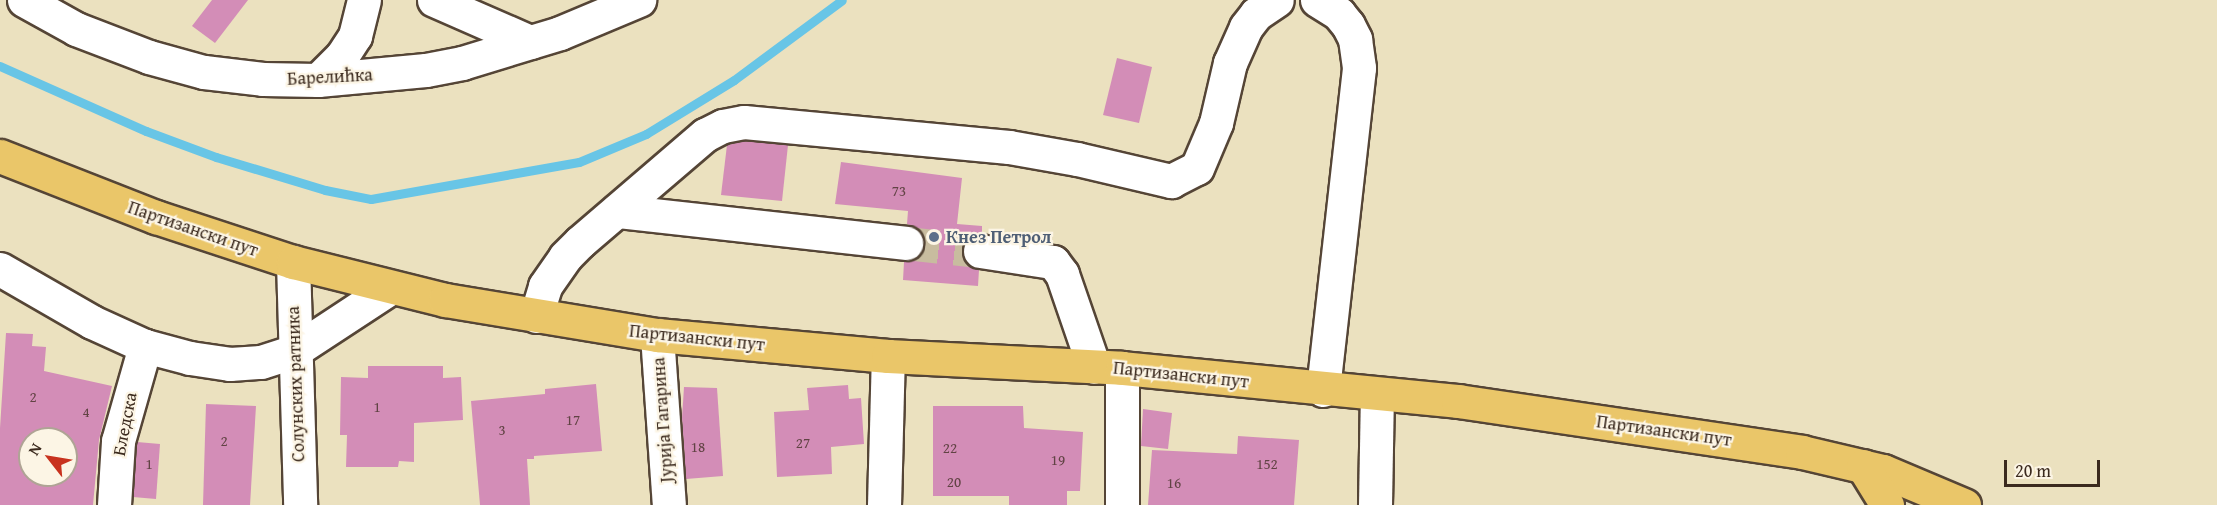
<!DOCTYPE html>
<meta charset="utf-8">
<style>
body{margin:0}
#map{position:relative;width:2217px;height:505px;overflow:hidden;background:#ebe1bf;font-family:"Gentium Book Plus",serif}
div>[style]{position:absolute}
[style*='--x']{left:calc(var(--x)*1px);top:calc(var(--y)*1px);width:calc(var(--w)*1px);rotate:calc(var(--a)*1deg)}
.stream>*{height:9px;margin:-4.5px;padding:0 4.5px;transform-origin:4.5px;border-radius:4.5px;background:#68c5e6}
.building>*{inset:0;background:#d38db7}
.minor-tunnel>*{height:33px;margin-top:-16.5px;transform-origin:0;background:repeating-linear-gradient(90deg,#c8bc9f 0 33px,transparent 0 49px)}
.roads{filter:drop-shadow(2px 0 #554536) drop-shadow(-2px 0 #554536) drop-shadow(0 2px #554536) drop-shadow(0 -2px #554536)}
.minor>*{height:33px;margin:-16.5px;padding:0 16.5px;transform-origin:16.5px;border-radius:16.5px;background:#fff}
.major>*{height:33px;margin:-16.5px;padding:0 16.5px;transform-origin:16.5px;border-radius:16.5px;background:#eac669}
.dots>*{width:16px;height:16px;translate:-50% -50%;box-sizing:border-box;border:3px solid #fcf5e5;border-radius:50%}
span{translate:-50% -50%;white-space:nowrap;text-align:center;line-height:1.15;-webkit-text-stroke:4.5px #fcf5e5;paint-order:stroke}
.number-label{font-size:15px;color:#614344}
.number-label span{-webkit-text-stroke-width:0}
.street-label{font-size:18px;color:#3b2a1e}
.service-label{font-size:18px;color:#4e5e75;font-weight:700}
.left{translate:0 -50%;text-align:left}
.north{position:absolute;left:18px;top:427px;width:60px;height:60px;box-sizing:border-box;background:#fcf5e5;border:2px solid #afa495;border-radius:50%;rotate:301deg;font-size:16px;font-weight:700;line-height:24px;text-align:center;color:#3b2a1e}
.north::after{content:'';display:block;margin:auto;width:21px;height:27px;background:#c8321e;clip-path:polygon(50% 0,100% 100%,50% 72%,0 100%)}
.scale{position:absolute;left:2004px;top:460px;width:96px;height:27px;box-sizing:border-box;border:3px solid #3b2a1e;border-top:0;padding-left:8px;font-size:18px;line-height:21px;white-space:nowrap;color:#3b2a1e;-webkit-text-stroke:4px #fcf5e5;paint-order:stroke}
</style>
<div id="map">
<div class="stream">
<i style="--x:0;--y:66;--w:160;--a:24"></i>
<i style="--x:146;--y:131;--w:75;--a:20.4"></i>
<i style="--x:216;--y:157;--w:114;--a:16.8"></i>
<i style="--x:325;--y:190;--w:47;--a:11.1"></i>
<i style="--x:371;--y:199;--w:211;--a:-10.1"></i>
<i style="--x:579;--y:162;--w:73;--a:-22.7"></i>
<i style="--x:646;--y:134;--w:103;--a:-31.5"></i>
<i style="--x:734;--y:80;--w:134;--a:-36.5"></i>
</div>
<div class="building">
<i style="clip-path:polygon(212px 0,248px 0,215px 43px,192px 26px)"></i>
<i style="clip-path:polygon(1117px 58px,1152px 67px,1139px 123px,1103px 115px)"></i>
<i style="clip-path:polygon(745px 141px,788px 145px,782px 201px,721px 195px,727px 145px)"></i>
<i style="clip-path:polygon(841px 162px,962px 178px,957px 224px,982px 226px,982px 233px,973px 234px,966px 239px,961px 249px,962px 257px,968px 265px,979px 270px,978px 286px,903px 280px,904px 262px,914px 260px,921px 254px,925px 244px,923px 235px,917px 228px,907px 224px,908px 211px,835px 204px)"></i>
<i style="clip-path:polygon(evenodd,6px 333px,33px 334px,32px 346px,46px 347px,44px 371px,112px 386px,99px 440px,93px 505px,0 505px,0 428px,6px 333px,30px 439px,66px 439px,66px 475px,30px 475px,30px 439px)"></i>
<i style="clip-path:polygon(368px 366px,443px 366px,443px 378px,461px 377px,463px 420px,414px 423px,414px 462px,399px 461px,398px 467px,346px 467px,347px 435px,340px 435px,341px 377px,368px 378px)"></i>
<i style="clip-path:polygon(596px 384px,602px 451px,534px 456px,534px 459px,527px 459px,530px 505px,480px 505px,471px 401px,545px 394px,545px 389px)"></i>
<i style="clip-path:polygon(848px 385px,849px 399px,861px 398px,864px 444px,831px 447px,832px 474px,777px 477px,774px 412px,809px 410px,807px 388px)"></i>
<i style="clip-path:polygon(684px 387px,717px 388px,723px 476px,686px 479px,682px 418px)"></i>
<i style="clip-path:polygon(206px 404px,256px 406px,250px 505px,203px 505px)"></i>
<i style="clip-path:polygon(933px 406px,1023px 406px,1024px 428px,1083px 432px,1080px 491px,1067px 491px,1067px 505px,1009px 505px,1009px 496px,933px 496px)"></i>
<i style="clip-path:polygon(1143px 409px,1172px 413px,1168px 449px,1141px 446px)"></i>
<i style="clip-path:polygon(1238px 436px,1299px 440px,1294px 505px,1148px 505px,1152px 450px,1237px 454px)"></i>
<i style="clip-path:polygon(137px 442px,160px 444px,156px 499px,133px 497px)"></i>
</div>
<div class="minor-tunnel">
<i style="--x:906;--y:243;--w:74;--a:6.2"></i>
</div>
<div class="roads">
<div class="minor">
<i style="--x:24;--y:0;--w:60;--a:29.1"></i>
<i style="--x:76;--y:29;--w:78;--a:21"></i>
<i style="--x:149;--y:57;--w:57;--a:15.3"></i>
<i style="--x:204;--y:72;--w:59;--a:6.8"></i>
<i style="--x:263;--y:79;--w:55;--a:1"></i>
<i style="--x:318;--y:80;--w:108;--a:-5.3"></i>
<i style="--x:426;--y:70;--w:37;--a:-11"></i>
<i style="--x:462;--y:63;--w:102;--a:-17"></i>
<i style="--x:560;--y:33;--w:86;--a:-22.7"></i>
<i style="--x:434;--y:0;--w:105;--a:23.6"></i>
<i style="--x:1317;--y:0;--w:26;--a:32"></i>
<i style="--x:1339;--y:14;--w:14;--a:51"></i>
<i style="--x:1348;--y:25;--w:16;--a:63"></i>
<i style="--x:1355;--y:39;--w:29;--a:82"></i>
<i style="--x:1359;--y:68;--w:324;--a:96.4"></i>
<i style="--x:318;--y:80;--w:34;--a:-45"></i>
<i style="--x:342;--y:56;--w:24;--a:-57"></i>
<i style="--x:355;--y:36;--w:37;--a:-76"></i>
<i style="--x:617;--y:211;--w:291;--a:6.3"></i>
<i style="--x:980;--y:251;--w:74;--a:8.6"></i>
<i style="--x:1053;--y:262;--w:15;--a:53"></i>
<i style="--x:1062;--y:274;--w:98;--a:71"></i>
<i style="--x:293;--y:262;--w:243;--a:88.3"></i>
<i style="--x:0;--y:269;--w:106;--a:29.9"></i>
<i style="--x:92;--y:322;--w:58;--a:24.4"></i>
<i style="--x:145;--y:346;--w:47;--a:14.9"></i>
<i style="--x:190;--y:358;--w:40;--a:8.5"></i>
<i style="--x:230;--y:364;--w:31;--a:-4"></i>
<i style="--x:261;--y:362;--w:35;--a:-18"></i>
<i style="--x:294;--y:351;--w:115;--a:-33.3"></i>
<i style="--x:536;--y:316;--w:31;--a:-73"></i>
<i style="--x:545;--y:286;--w:35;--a:-55"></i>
<i style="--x:565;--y:257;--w:21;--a:-45"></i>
<i style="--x:580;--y:242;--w:165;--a:-40.6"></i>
<i style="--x:705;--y:135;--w:20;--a:-27"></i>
<i style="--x:723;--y:126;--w:21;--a:-11"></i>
<i style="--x:744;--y:122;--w:266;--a:5.4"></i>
<i style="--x:1009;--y:147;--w:69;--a:10"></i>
<i style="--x:1077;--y:159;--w:97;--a:13.2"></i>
<i style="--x:1171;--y:181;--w:29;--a:-27"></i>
<i style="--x:1197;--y:168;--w:49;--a:-67.1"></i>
<i style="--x:1216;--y:123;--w:62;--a:-76.9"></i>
<i style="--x:1230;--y:63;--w:39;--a:-66"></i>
<i style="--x:1246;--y:27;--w:16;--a:-52"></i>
<i style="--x:1256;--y:14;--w:25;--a:-34"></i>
<i style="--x:657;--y:335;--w:170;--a:86"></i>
<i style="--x:1122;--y:368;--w:137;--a:90"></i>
<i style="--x:114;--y:505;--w:64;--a:-86.4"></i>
<i style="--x:118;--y:441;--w:99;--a:-74.1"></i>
<i style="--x:884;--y:505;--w:149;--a:-88.5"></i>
<i style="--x:1375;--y:505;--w:111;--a:-89"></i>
</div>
<div class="major">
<i style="--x:0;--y:156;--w:168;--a:21.4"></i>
<i style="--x:156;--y:217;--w:144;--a:18.2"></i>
<i style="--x:293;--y:262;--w:157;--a:14"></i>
<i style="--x:445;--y:300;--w:215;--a:9.4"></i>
<i style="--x:657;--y:335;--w:232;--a:5.2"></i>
<i style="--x:888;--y:356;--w:234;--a:2.9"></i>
<i style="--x:1122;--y:368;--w:338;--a:5.6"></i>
<i style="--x:1458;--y:401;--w:348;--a:8.4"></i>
<i style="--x:1802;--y:452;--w:83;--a:13.2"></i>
<i style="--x:1883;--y:471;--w:88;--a:22.8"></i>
<i style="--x:1863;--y:466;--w:46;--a:58.4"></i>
</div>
</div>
<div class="dots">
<i style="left:934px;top:237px;background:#5c6f8a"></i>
</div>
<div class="number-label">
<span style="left:899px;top:191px">73</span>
<span style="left:33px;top:397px">2</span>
<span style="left:377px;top:407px">1</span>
<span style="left:86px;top:412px">4</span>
<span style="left:573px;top:420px">17</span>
<span style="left:502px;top:430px">3</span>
<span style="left:224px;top:441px">2</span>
<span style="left:803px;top:443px">27</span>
<span style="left:698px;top:447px">18</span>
<span style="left:950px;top:448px">22</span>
<span style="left:1058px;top:460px">19</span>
<span style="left:149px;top:464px">1</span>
<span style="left:1267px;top:464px">152</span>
<span style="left:954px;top:482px">20</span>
<span style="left:1174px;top:483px">16</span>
</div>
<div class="street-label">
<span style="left:330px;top:77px;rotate:-3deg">Барелићка</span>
<span style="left:193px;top:229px;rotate:19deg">Партизански пут</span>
<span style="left:697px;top:338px;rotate:6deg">Партизански пут</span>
<span style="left:1181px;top:375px;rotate:6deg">Партизански пут</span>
<span style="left:296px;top:384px;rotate:-92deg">Солунских ратника</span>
<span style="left:663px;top:420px;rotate:-94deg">Јурија Гагарина</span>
<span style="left:125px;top:424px;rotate:-79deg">Бледска</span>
<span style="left:1664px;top:431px;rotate:8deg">Партизански пут</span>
</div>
<div class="service-label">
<span class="left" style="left:946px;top:237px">Кнез Петрол</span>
</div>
<div class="north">N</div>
<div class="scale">20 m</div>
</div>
